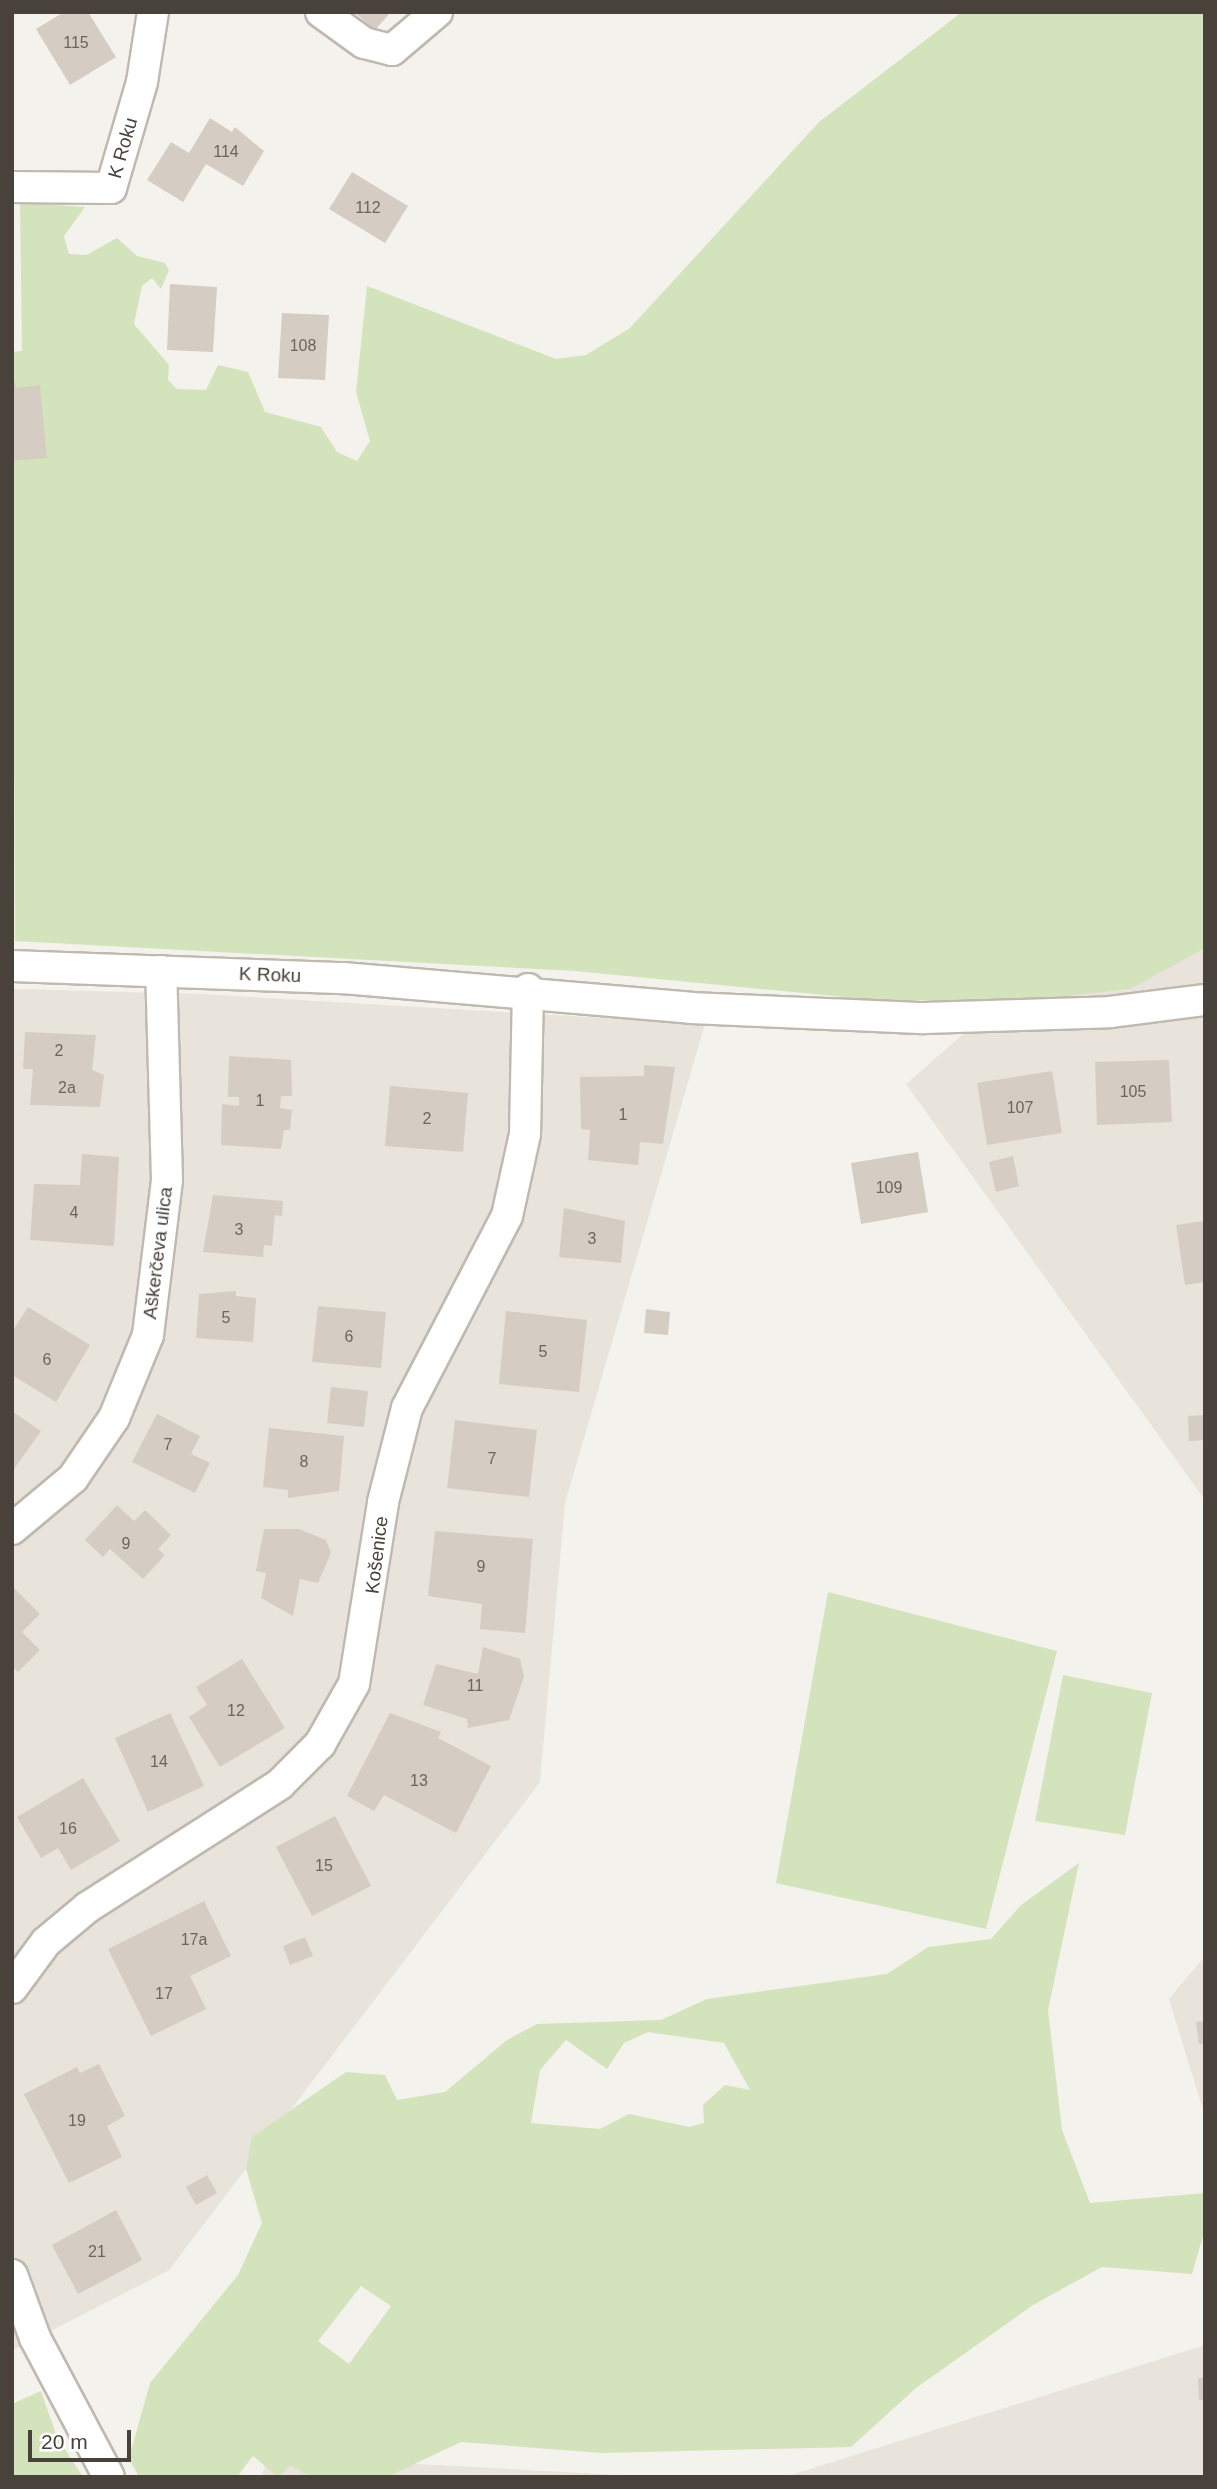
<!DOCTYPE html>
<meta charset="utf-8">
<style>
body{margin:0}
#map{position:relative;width:1217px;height:2489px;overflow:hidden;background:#f4f2ec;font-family:Helvetica,sans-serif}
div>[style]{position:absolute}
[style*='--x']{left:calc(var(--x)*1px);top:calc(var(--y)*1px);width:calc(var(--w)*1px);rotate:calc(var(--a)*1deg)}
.residential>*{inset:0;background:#e8e3db}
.green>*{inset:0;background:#d3e3bb}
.building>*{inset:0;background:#d5cdc3}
.roads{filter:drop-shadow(2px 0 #bfb9b0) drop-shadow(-2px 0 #bfb9b0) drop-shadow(0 2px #bfb9b0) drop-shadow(0 -2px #bfb9b0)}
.street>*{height:30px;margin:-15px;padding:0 15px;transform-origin:15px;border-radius:15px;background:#fff}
span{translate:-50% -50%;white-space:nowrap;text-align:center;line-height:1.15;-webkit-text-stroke:6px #fff;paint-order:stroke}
.number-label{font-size:16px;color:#6b655d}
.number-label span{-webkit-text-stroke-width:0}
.street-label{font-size:19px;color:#48423b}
.frame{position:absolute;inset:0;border:14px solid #48423b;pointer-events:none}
.scale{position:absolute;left:28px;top:2430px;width:103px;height:32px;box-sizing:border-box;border:4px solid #48423b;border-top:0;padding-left:9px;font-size:21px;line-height:24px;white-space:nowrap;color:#48423b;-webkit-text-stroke:5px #fff;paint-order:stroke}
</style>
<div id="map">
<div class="residential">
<i style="clip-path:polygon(1205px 923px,1205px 1500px,906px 1084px,1048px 960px)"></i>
<i style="clip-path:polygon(12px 989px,201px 994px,705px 1024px,565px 1503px,540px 1782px,169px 2270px,12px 2351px)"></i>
<i style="clip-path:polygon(1205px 1956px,1205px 2116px,1169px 1999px)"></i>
<i style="clip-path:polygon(1205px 2345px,1205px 2477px,785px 2477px)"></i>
<i style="clip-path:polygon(269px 2456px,655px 2477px,261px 2477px)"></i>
</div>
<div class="green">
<i style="clip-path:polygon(962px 12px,1205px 12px,1205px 948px,1130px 989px,1019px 1001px,876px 1000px,575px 971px,15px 941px,12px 352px,22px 351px,20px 203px,85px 207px,64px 236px,69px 254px,86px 255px,117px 238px,137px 256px,165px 263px,169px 270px,161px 289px,152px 278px,142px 286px,134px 324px,169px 365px,168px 380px,177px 389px,206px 390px,218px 365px,248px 372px,265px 412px,321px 427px,337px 452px,357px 461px,370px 441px,356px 392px,367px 286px,556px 359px,586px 355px,630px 328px,819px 122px)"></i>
<i style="clip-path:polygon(828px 1592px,1057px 1651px,986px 1929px,776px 1883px)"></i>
<i style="clip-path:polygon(1063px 1675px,1152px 1693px,1125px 1835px,1035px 1821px)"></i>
<i style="clip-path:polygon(evenodd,1079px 1863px,1048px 2010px,1062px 2130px,1090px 2203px,1205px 2193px,1205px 2229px,1192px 2274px,1102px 2267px,1033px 2305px,916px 2388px,851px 2447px,602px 2453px,461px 2442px,387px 2477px,310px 2477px,291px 2465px,278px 2477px,253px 2456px,237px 2477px,139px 2477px,129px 2458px,150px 2383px,238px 2275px,262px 2223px,246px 2169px,252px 2137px,346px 2072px,385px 2075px,397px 2100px,445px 2092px,507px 2040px,537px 2024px,661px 2020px,707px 1999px,887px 1974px,928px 1947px,991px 1939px,1021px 1905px,1079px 1863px,648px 2032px,724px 2043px,750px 2090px,725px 2085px,703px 2105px,704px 2123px,689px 2127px,629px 2114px,600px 2129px,531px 2123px,540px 2070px,566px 2040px,607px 2069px,624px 2043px,648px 2032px,1079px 1863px,361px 2286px,391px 2306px,349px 2364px,318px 2341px,361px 2286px)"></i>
<i style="clip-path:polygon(41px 2391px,57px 2437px,83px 2477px,12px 2477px,12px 2404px)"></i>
</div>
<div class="building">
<i style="clip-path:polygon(64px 12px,88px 12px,116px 57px,70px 85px,36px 29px)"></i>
<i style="clip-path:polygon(354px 12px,391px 12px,375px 30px)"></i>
<i style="clip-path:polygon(210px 118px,232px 132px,235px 127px,264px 151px,243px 186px,206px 164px,183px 202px,147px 180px,171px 142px,189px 153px)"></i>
<i style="clip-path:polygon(352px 172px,408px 206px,385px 243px,329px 209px)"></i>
<i style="clip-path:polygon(170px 284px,217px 287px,213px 352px,167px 350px)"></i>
<i style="clip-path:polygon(282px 313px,329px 315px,325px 380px,278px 378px)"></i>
<i style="clip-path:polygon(12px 373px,16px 388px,40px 385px,47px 458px,12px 461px)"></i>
<i style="clip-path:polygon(25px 1032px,96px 1035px,92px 1070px,104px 1075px,100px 1107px,30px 1105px,33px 1069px,23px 1069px)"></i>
<i style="clip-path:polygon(229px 1056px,291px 1060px,292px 1096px,281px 1096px,280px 1108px,292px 1110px,290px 1130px,284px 1130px,281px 1149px,221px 1145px,222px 1104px,239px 1106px,239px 1097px,228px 1097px)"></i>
<i style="clip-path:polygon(1169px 1060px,1172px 1122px,1097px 1125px,1095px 1062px)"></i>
<i style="clip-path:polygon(644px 1065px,675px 1067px,663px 1144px,640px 1142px,638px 1165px,588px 1160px,590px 1130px,581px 1129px,580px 1077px,644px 1076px)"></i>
<i style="clip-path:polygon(1052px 1071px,1062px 1133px,987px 1145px,977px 1083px)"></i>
<i style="clip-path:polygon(390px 1086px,468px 1093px,463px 1152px,385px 1146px)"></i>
<i style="clip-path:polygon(918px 1152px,928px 1212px,861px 1224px,851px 1163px)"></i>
<i style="clip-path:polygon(82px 1154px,119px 1157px,114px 1246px,30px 1240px,34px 1184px,80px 1185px)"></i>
<i style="clip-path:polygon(1013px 1156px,1019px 1186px,996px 1192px,989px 1162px)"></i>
<i style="clip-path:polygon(213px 1195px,283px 1201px,282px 1216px,275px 1215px,272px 1246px,264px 1245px,263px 1257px,203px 1252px)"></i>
<i style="clip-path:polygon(564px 1208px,625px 1221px,621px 1263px,559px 1257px)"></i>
<i style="clip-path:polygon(1205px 1221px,1205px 1282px,1185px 1285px,1176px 1225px)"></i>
<i style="clip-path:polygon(236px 1291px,236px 1296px,256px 1298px,253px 1342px,196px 1338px,199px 1294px)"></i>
<i style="clip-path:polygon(318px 1306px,386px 1312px,381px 1368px,312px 1362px)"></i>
<i style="clip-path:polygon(28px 1307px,90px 1345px,56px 1402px,12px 1375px,12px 1332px)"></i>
<i style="clip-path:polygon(646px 1309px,670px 1312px,668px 1335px,644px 1333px)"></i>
<i style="clip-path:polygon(506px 1311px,587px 1320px,579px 1392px,499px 1384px)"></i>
<i style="clip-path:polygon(331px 1387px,368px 1391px,364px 1427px,327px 1423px)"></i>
<i style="clip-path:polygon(12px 1411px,41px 1431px,12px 1472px)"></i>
<i style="clip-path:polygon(157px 1414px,200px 1436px,191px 1454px,210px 1463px,195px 1493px,132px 1462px)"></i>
<i style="clip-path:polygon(1205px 1415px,1205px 1440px,1189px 1441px,1188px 1416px)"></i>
<i style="clip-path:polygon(455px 1420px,537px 1430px,529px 1497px,447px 1488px)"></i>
<i style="clip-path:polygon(269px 1428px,344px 1436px,339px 1491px,288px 1498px,288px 1490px,263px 1487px)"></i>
<i style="clip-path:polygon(117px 1505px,134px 1521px,145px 1510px,171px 1535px,158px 1549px,165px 1555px,143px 1579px,110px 1549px,103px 1557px,85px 1540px)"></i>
<i style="clip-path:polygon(264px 1529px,299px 1529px,326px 1540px,331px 1553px,318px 1583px,300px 1579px,293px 1616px,261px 1598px,266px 1573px,256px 1571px)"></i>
<i style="clip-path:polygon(435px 1531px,533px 1539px,525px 1633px,480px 1629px,482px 1604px,428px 1596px)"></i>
<i style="clip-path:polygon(12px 1586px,40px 1614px,22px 1632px,40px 1650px,18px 1672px,12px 1666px)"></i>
<i style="clip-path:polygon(483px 1647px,520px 1659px,524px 1677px,509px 1720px,468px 1728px,467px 1719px,423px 1705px,436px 1664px,478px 1674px)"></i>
<i style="clip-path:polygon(242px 1659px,285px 1728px,220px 1767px,189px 1717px,207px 1705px,196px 1687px)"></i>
<i style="clip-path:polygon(170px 1713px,204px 1786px,148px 1812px,115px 1738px)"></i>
<i style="clip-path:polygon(390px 1713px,441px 1732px,438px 1738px,491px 1766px,456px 1833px,384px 1795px,374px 1811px,347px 1796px)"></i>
<i style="clip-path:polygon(83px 1778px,120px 1841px,71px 1870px,58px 1848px,41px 1858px,17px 1817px)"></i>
<i style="clip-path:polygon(335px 1816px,371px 1886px,312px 1916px,276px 1847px)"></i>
<i style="clip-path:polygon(204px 1901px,231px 1956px,190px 1976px,206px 2009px,151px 2036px,108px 1949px)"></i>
<i style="clip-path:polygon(305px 1937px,313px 1956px,290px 1965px,283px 1946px)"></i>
<i style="clip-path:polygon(1205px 2021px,1205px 2044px,1199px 2044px,1196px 2022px)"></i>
<i style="clip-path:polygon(99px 2064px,125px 2116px,107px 2126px,122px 2157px,69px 2183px,24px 2094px,77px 2067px,80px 2073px)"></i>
<i style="clip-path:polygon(207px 2175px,217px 2193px,196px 2205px,186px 2187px)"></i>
<i style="clip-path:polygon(116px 2210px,142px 2260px,78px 2294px,52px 2245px)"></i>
<i style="clip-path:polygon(1205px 2377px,1205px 2400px,1199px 2400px,1198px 2378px)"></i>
</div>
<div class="roads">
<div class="street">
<i style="--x:321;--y:12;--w:53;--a:35.8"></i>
<i style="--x:364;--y:43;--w:29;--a:14"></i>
<i style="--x:392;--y:50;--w:59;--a:-40.2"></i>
<i style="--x:12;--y:187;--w:99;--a:0.6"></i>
<i style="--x:111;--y:188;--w:110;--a:-73.7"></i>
<i style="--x:142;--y:82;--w:71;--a:-81.1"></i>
<i style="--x:12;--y:966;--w:331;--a:2.1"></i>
<i style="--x:343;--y:978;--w:349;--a:4.9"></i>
<i style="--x:691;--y:1008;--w:233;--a:2.5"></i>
<i style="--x:924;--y:1018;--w:186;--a:-1.8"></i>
<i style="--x:1110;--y:1012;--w:96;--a:-7.2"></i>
<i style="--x:12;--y:1529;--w:80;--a:-39.9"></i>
<i style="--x:73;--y:1478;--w:73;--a:-55.7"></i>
<i style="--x:114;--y:1418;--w:90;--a:-67.7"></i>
<i style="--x:148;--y:1335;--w:156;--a:-83"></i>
<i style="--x:167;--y:1180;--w:209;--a:-91.6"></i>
<i style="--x:12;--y:1988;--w:57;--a:-53.5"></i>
<i style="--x:46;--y:1942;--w:55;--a:-39.8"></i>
<i style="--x:88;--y:1907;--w:228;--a:-32.6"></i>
<i style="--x:280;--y:1784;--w:57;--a:-45"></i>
<i style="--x:320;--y:1744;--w:69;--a:-60.5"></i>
<i style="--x:354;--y:1684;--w:184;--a:-80.9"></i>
<i style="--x:383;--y:1502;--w:97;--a:-75.7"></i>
<i style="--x:407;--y:1408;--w:216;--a:-62.5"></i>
<i style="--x:507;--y:1216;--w:84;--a:-77.6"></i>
<i style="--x:525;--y:1134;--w:145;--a:-88.8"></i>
<i style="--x:12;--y:2275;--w:67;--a:69.9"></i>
<i style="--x:35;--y:2338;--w:157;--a:62"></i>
</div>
</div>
<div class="number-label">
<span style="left:76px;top:43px">115</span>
<span style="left:226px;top:152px">114</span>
<span style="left:368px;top:208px">112</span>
<span style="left:303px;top:346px">108</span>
<span style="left:59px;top:1051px">2</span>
<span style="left:67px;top:1088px">2a</span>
<span style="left:1133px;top:1092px">105</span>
<span style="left:260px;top:1101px">1</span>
<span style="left:1020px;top:1108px">107</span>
<span style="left:623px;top:1115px">1</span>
<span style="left:427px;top:1119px">2</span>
<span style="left:889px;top:1188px">109</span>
<span style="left:74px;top:1213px">4</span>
<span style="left:239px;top:1230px">3</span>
<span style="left:592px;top:1239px">3</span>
<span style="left:226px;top:1318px">5</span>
<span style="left:349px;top:1337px">6</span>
<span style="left:543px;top:1352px">5</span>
<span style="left:47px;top:1360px">6</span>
<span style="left:168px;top:1445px">7</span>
<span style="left:492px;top:1459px">7</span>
<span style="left:304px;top:1462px">8</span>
<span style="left:126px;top:1544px">9</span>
<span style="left:481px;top:1567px">9</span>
<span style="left:475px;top:1686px">11</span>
<span style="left:236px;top:1711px">12</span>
<span style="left:159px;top:1762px">14</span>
<span style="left:419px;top:1781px">13</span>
<span style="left:68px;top:1829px">16</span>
<span style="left:324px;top:1866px">15</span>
<span style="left:194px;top:1940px">17a</span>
<span style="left:164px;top:1994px">17</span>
<span style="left:77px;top:2121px">19</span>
<span style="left:97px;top:2252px">21</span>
</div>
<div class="street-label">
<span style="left:123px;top:148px;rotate:-74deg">K Roku</span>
<span style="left:270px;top:975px;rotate:2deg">K Roku</span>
<span style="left:158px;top:1253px;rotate:-83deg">Aškerčeva ulica</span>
<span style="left:377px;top:1555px;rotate:-83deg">Košenice</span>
</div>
<div class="frame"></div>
<div class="scale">20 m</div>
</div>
